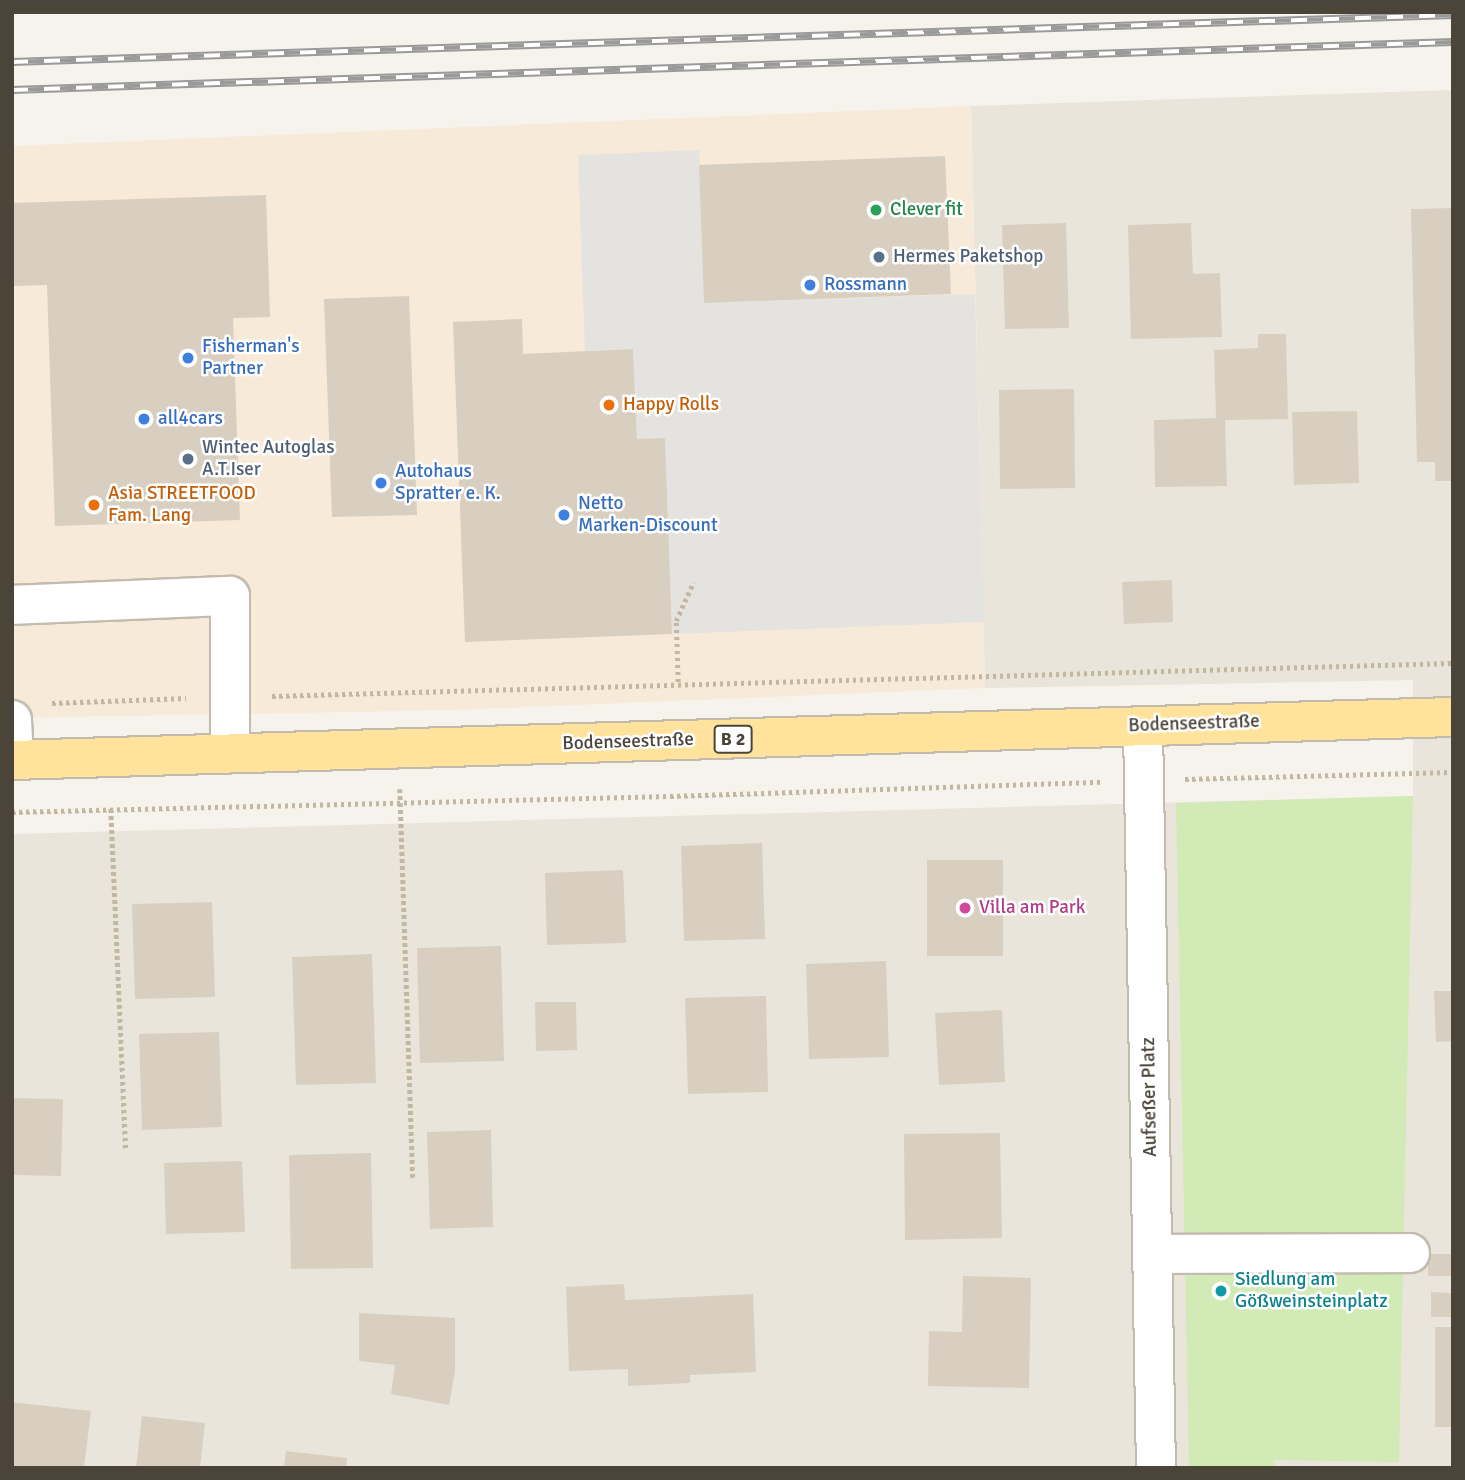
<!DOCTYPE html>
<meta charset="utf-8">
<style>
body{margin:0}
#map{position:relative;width:1465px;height:1480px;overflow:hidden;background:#f6f3ec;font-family:Signika,sans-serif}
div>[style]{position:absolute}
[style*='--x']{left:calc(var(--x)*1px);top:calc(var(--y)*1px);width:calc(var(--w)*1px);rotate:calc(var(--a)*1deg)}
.residential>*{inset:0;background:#eae5da}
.commercial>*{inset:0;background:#f7ead8}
.green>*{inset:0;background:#d2eab5}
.parking>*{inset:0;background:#e5e3e0}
.building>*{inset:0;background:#d8cfc1}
.path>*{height:4.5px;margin-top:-2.25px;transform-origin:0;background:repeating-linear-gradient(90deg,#c4b79f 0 3.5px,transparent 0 7px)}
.roads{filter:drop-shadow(2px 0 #c2bbae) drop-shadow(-2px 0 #c2bbae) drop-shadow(0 2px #c2bbae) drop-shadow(0 -2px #c2bbae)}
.minor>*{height:38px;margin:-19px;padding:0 19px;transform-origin:19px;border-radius:19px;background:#fff}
.major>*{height:38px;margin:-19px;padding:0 19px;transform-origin:19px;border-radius:19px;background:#ffe39c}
.rail>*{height:8px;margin-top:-4px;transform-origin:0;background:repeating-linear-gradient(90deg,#fff 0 16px,#9a9a9a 0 32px);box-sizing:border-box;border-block:2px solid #9a9a9a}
.dots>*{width:19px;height:19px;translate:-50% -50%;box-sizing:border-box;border:4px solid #fff;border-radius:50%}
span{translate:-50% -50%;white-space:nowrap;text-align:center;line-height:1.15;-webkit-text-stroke:5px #fff;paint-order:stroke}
.shield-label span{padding:2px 5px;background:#fff;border:2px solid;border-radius:5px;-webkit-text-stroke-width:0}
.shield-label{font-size:18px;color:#4b4439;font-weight:700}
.leisure-label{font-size:19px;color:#27864d}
.left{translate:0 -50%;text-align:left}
.service-label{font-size:19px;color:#4e5e75}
.shop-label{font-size:19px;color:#366cbe}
.food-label{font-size:19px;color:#c56008}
.street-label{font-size:19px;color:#4b4439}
.hotel-label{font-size:19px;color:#b23c85}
.culture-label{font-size:19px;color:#0d838f}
.frame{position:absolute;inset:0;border:14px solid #4b4439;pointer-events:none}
</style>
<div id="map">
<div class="residential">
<i style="clip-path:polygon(1453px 90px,1453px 1468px,12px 1468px,12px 834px,1413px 796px,1413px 680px,985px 688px,971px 106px)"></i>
</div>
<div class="commercial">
<i style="clip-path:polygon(971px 106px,985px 688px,455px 710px,12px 718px,12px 146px)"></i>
</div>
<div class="green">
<i style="clip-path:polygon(1413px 796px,1399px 1462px,1275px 1460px,1274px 1468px,1189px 1468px,1176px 803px)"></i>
</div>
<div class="parking">
<i style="clip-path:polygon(699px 150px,705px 303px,975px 294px,984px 622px,672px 634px,665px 439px,637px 439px,633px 349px,585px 351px,578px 155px)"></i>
</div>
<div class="building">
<i style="clip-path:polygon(945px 156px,951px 294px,704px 303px,699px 165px)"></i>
<i style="clip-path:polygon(266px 195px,270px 317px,233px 318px,240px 520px,55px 526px,47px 285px,12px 286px,12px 203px)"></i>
<i style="clip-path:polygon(1453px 208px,1453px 481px,1435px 481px,1435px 462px,1417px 462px,1411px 209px)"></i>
<i style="clip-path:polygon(1066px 223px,1069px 328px,1005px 329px,1002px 225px)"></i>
<i style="clip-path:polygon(1191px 223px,1193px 274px,1220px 273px,1222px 337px,1131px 339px,1128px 225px)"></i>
<i style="clip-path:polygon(409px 296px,417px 515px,332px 517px,324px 299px)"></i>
<i style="clip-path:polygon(522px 319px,523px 354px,633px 349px,637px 439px,665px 438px,672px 634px,465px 642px,453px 322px)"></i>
<i style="clip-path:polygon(1258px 334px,1286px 334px,1288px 419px,1225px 420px,1227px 486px,1155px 487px,1154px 420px,1216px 418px,1214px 350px,1258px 348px)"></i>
<i style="clip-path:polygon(1074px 389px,1075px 488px,1000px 489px,999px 390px)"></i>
<i style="clip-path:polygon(1357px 411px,1359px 483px,1294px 485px,1292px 412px)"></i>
<i style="clip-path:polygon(1172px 580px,1173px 622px,1124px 624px,1122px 582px)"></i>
<i style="clip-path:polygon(762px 843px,765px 939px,684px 941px,681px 846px)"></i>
<i style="clip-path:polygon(927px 860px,1003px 860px,1003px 956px,927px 956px)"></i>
<i style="clip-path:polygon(623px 870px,626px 943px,547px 945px,545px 873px)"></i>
<i style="clip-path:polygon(212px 902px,215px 997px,135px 999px,132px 904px)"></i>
<i style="clip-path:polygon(501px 946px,504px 1061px,420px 1063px,417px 948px)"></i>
<i style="clip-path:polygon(372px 954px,376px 1083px,296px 1085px,292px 957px)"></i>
<i style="clip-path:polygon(886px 961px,889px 1057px,809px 1059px,806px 964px)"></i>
<i style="clip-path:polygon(1434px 991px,1453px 991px,1453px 1041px,1436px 1042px)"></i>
<i style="clip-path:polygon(766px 996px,768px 1092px,688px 1094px,685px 998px)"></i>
<i style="clip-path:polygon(535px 1002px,576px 1002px,577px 1050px,536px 1051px)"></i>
<i style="clip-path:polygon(1002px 1010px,1005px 1082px,939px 1085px,935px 1013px)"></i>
<i style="clip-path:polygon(219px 1032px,222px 1127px,142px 1130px,139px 1034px)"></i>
<i style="clip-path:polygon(12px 1098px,63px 1099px,61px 1176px,12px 1175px)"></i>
<i style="clip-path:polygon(491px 1130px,493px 1227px,430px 1229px,427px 1132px)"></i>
<i style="clip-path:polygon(1000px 1133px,1002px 1238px,905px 1240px,904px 1134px)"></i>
<i style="clip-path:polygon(371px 1153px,373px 1268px,291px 1269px,289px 1155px)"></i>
<i style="clip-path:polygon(242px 1161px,245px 1232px,166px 1234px,164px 1163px)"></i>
<i style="clip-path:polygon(1428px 1254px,1453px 1254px,1453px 1276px,1428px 1276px)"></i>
<i style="clip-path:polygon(963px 1276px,1031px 1278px,1029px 1388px,928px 1386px,929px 1331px,962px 1332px)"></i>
<i style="clip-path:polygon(624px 1284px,625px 1300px,753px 1294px,756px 1372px,690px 1375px,690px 1383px,628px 1386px,628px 1369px,569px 1371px,566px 1287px)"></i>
<i style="clip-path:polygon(1431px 1292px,1451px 1293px,1451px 1317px,1431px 1317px)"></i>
<i style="clip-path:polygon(359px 1313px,455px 1318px,455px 1372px,449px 1405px,391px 1394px,395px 1365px,359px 1361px)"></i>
<i style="clip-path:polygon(1435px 1327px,1453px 1327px,1453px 1427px,1435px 1427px)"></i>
<i style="clip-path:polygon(12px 1402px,91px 1411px,84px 1468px,12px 1468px)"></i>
<i style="clip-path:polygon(142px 1416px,205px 1423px,200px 1468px,136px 1468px)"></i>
<i style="clip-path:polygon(286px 1451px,347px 1458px,346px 1468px,284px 1468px)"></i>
</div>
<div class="path">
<i style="--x:678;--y:682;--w:61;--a:-91.9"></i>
<i style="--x:676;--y:621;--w:42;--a:-65.9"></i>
<i style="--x:272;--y:696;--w:1181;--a:-1.6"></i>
<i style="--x:52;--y:703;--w:134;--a:-2.1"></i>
<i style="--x:1185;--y:779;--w:268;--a:-1.5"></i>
<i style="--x:400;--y:789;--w:391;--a:88.1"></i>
<i style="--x:111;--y:809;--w:341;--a:87.5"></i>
<i style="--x:12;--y:812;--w:658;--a:-1.39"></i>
<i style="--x:670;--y:796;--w:433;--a:-1.9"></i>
</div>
<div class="roads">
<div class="minor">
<i style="--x:12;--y:605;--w:218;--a:-2.4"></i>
<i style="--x:230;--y:596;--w:157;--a:90"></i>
<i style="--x:12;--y:720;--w:40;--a:87.1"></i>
<i style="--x:1143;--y:726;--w:742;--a:89"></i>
<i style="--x:1153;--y:1254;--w:257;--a:-0.2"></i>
</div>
<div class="major">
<i style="--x:12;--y:760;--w:1442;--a:-1.71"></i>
</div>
</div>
<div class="rail">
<i style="--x:12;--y:62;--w:1442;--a:-1.87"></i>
<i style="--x:12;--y:90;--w:1442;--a:-1.91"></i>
</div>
<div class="dots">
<i style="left:876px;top:210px;background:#2e9e5b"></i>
<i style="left:879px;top:257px;background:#5c6f8a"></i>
<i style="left:810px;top:285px;background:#3f7fe0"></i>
<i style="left:188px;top:358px;background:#3f7fe0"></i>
<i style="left:609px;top:405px;background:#e8710a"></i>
<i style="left:144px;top:419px;background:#3f7fe0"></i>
<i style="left:188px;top:459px;background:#5c6f8a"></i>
<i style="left:381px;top:483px;background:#3f7fe0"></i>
<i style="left:94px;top:505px;background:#e8710a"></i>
<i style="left:564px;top:515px;background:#3f7fe0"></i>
<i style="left:965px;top:908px;background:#d1479c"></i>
<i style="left:1221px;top:1291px;background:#0f9aa8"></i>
</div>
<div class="shield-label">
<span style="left:733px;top:739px">B 2</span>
</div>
<div class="leisure-label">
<span class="left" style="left:890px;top:210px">Clever fit</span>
</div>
<div class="service-label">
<span class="left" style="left:893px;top:257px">Hermes Paketshop</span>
<span class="left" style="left:202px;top:459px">Wintec Autoglas<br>A.T.Iser</span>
</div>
<div class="shop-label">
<span class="left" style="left:824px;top:285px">Rossmann</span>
<span class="left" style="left:202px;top:358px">Fisherman's<br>Partner</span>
<span class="left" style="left:158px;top:419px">all4cars</span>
<span class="left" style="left:395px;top:483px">Autohaus<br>Spratter e. K.</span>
<span class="left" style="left:578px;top:515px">Netto<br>Marken-Discount</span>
</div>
<div class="food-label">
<span class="left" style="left:623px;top:405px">Happy Rolls</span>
<span class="left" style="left:108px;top:505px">Asia STREETFOOD<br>Fam. Lang</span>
</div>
<div class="street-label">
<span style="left:1194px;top:724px;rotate:-2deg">Bodenseestraße</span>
<span style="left:628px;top:742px;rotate:-2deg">Bodenseestraße</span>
<span style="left:1150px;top:1097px;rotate:-91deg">Aufseßer Platz</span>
</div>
<div class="hotel-label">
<span class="left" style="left:979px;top:908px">Villa am Park</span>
</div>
<div class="culture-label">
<span class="left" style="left:1235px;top:1291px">Siedlung am<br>Gößweinsteinplatz</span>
</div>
<div class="frame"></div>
</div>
